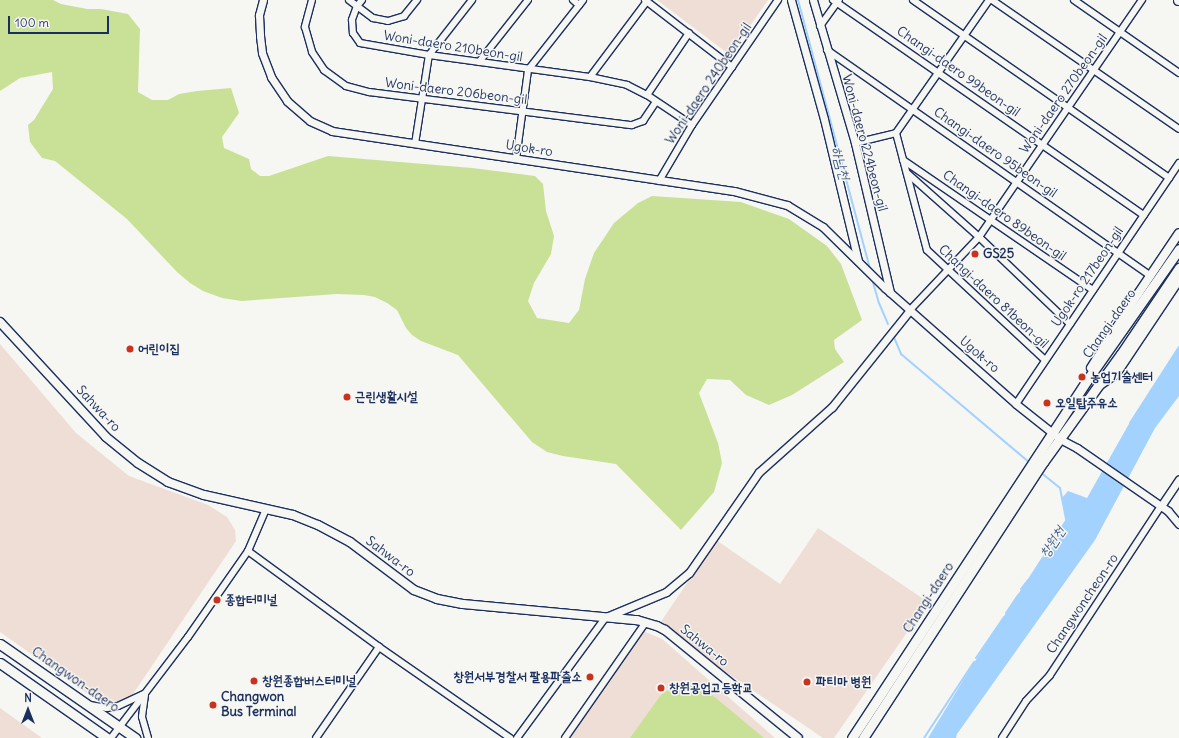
<!DOCTYPE html>
<meta charset="utf-8">
<style>
body{margin:0}
#map{position:relative;width:1179px;height:738px;overflow:hidden;background:#f6f6f2;font-family:Delius,"Poor Story",sans-serif}
div>[style]{position:absolute}
[style*='--x']{left:calc(var(--x)*1px);top:calc(var(--y)*1px);width:calc(var(--w)*1px);rotate:calc(var(--a)*1deg)}
.built>*{inset:0;background:#eeded6}
.green>*{inset:0;background:#c9e197}
.water>*{inset:0;background:#a3d2ff}
.stream>*{height:2px;margin:-1px;padding:0 1px;transform-origin:1px;border-radius:1px;background:#a3d2ff}
.roads{filter:drop-shadow(1px 0 #1b2f5e) drop-shadow(-1px 0 #1b2f5e) drop-shadow(0 1px #1b2f5e) drop-shadow(0 -1px #1b2f5e)}
.minor>*{height:6px;margin:-3px;padding:0 3px;transform-origin:3px;border-radius:3px;background:#f6f6f2}
.tertiary>*{height:7px;margin:-3.5px;padding:0 3.5px;transform-origin:3.5px;border-radius:3.5px;background:#f6f6f2}
.secondary>*{height:8px;margin:-4px;padding:0 4px;transform-origin:4px;border-radius:4px;background:#f6f6f2}
.primary>*{height:9px;margin:-4.5px;padding:0 4.5px;transform-origin:4.5px;border-radius:4.5px;background:#f6f6f2}
.dots>*{width:11px;height:11px;translate:-50% -50%;box-sizing:border-box;border:2px solid #f6f6f2;border-radius:50%}
span{translate:-50% -50%;white-space:nowrap;text-align:center;line-height:1.15;-webkit-text-stroke:3px #f6f6f2;paint-order:stroke}
.street-label{font-size:13px;color:#1b2f5e}
.poi-label{font-size:13px;color:#1b2f5e;font-weight:700}
.left{translate:0 -50%;text-align:left}
.right{translate:-100% -50%;text-align:right}
.water-label{font-size:14px;color:#3d5886;font-style:italic}
.north{position:absolute;left:8px;top:690px;width:40px;height:40px;-webkit-text-stroke:3px #f6f6f2;paint-order:stroke;rotate:0deg;font-size:11px;font-weight:700;line-height:16px;text-align:center;color:#1b2f5e}
.north::after{content:'';display:block;margin:auto;width:14px;height:18px;background:#1b2f5e;clip-path:polygon(50% 0,100% 100%,50% 72%,0 100%)}
.scale{position:absolute;left:8px;top:16px;width:101px;height:18px;box-sizing:border-box;border:2px solid #1b2f5e;border-top:0;padding-left:5px;font-size:12px;line-height:14px;white-space:nowrap;color:#1b2f5e;-webkit-text-stroke:3px #f6f6f2;paint-order:stroke}
</style>
<div id="map">
<div class="built">
<i style="clip-path:polygon(657px 0,768px 0,730px 55px)"></i>
<i style="clip-path:polygon(0 344px,76px 433px,129px 476px,208px 505px,227px 517px,235px 530px,236px 541px,131px 697px,119px 701px,110px 703px,98px 701px,0 632px)"></i>
<i style="clip-path:polygon(818px 528px,928px 602px,834px 738px,823px 738px,658px 626px,716px 540px,780px 584px)"></i>
<i style="clip-path:polygon(643px 631px,662px 639px,775px 738px,570px 738px)"></i>
<i style="clip-path:polygon(0 708px,42px 738px,0 738px)"></i>
</div>
<div class="green">
<i style="clip-path:polygon(0 0,53px 0,61px 4px,87px 9px,101px 9px,128px 14px,140px 29px,138px 92px,152px 100px,168px 100px,179px 94px,197px 91px,231px 88px,239px 113px,222px 137px,224px 148px,249px 159px,251px 169px,260px 176px,269px 176px,328px 156px,472px 168px,535px 176px,543px 184px,546px 211px,554px 236px,551px 254px,534px 283px,528px 301px,537px 318px,569px 323px,579px 310px,585px 279px,594px 253px,614px 223px,638px 203px,652px 196px,741px 202px,789px 219px,827px 246px,841px 264px,862px 320px,834px 340px,835px 349px,844px 362px,792px 395px,769px 405px,746px 395px,730px 380px,707px 379px,699px 393px,718px 443px,722px 463px,714px 492px,681px 530px,616px 464px,563px 456px,547px 452px,532px 442px,458px 355px,421px 341px,412px 335px,406px 328px,397px 310px,387px 303px,375px 297px,364px 295px,337px 294px,242px 301px,222px 298px,203px 291px,190px 283px,177px 272px,127px 219px,55px 161px,42px 158px,30px 142px,28px 125px,34px 120px,53px 89px,52px 72px,20px 78px,0 91px)"></i>
<i style="clip-path:polygon(699px 684px,764px 738px,630px 738px,663px 692px)"></i>
</div>
<div class="water">
<i style="clip-path:polygon(1179px 347px,1179px 396px,1155px 428px,1095px 540px,957px 734px,956px 738px,928px 738px,970px 669px,1066px 520px,1062px 498px,1068px 491px,1087px 498px,1130px 422px)"></i>
</div>
<div class="stream">
<i style="--x:798;--y:0;--w:278;--a:75"></i>
<i style="--x:872;--y:279;--w:25;--a:74"></i>
<i style="--x:879;--y:303;--w:23;--a:67"></i>
<i style="--x:893;--y:335;--w:21;--a:67"></i>
<i style="--x:901;--y:354;--w:169;--a:40.2"></i>
<i style="--x:1130;--y:423;--w:90;--a:-57.2"></i>
<i style="--x:1039;--y:471;--w:27;--a:39"></i>
<i style="--x:1060;--y:488;--w:33;--a:79"></i>
<i style="--x:1051;--y:544;--w:27;--a:-57"></i>
<i style="--x:1021;--y:589;--w:11;--a:-52"></i>
<i style="--x:1006;--y:613;--w:22;--a:-56"></i>
<i style="--x:976;--y:658;--w:50;--a:-55.7"></i>
<i style="--x:924;--y:738;--w:91;--a:-56.7"></i>
</div>
<div class="roads">
<div class="minor">
<i style="--x:312;--y:0;--w:28;--a:105"></i>
<i style="--x:305;--y:27;--w:26;--a:74"></i>
<i style="--x:312;--y:52;--w:22;--a:56"></i>
<i style="--x:324;--y:70;--w:27;--a:36"></i>
<i style="--x:346;--y:86;--w:24;--a:15"></i>
<i style="--x:369;--y:92;--w:265;--a:7.2"></i>
<i style="--x:632;--y:125;--w:12;--a:-20"></i>
<i style="--x:643;--y:121;--w:23;--a:-56"></i>
<i style="--x:349;--y:0;--w:30;--a:37"></i>
<i style="--x:373;--y:18;--w:15;--a:11"></i>
<i style="--x:388;--y:21;--w:17;--a:-17"></i>
<i style="--x:404;--y:16;--w:21;--a:-51"></i>
<i style="--x:362;--y:0;--w:8;--a:130"></i>
<i style="--x:357;--y:6;--w:15;--a:110"></i>
<i style="--x:352;--y:20;--w:13;--a:86"></i>
<i style="--x:353;--y:33;--w:12;--a:55"></i>
<i style="--x:360;--y:43;--w:70;--a:9.9"></i>
<i style="--x:429;--y:55;--w:162;--a:7.8"></i>
<i style="--x:590;--y:77;--w:38;--a:12"></i>
<i style="--x:627;--y:85;--w:22;--a:27"></i>
<i style="--x:647;--y:95;--w:54;--a:33.7"></i>
<i style="--x:573;--y:0;--w:8;--a:40"></i>
<i style="--x:645;--y:0;--w:110;--a:37.6"></i>
<i style="--x:833;--y:0;--w:378;--a:34.7"></i>
<i style="--x:913;--y:0;--w:312;--a:34.8"></i>
<i style="--x:992;--y:0;--w:227;--a:34.6"></i>
<i style="--x:1074;--y:0;--w:128;--a:34.8"></i>
<i style="--x:820;--y:26;--w:32;--a:-54"></i>
<i style="--x:827;--y:50;--w:394;--a:34.9"></i>
<i style="--x:479;--y:62;--w:79;--a:-51.7"></i>
<i style="--x:590;--y:77;--w:95;--a:-53.1"></i>
<i style="--x:647;--y:95;--w:75;--a:-55.9"></i>
<i style="--x:896;--y:133;--w:121;--a:75.2"></i>
<i style="--x:927;--y:250;--w:161;--a:43"></i>
<i style="--x:855;--y:143;--w:42;--a:-13.7"></i>
<i style="--x:896;--y:133;--w:162;--a:-55"></i>
<i style="--x:415;--y:144;--w:90;--a:-81.1"></i>
<i style="--x:429;--y:55;--w:70;--a:-52"></i>
<i style="--x:516;--y:159;--w:90;--a:-82.3"></i>
<i style="--x:528;--y:70;--w:89;--a:-51.8"></i>
<i style="--x:903;--y:160;--w:230;--a:34.4"></i>
<i style="--x:907;--y:173;--w:96;--a:41.6"></i>
<i style="--x:979;--y:237;--w:126;--a:43.7"></i>
<i style="--x:659;--y:181;--w:65;--a:-59.5"></i>
<i style="--x:692;--y:125;--w:152;--a:-55.5"></i>
<i style="--x:910;--y:310;--w:100;--a:-46.6"></i>
<i style="--x:979;--y:237;--w:288;--a:-55.5"></i>
<i style="--x:1016;--y:404;--w:291;--a:-55.9"></i>
<i style="--x:248;--y:551;--w:162;--a:36.2"></i>
<i style="--x:379;--y:647;--w:160;--a:34.8"></i>
<i style="--x:145;--y:695;--w:22;--a:98"></i>
<i style="--x:142;--y:717;--w:22;--a:74"></i>
<i style="--x:90;--y:705;--w:17;--a:10"></i>
<i style="--x:107;--y:708;--w:11;--a:-10"></i>
<i style="--x:118;--y:706;--w:29;--a:-25"></i>
<i style="--x:111;--y:738;--w:127;--a:-52.7"></i>
<i style="--x:188;--y:637;--w:105;--a:-55.1"></i>
<i style="--x:248;--y:551;--w:46;--a:-66.8"></i>
<i style="--x:316;--y:738;--w:111;--a:-55.3"></i>
<i style="--x:517;--y:738;--w:150;--a:-53.7"></i>
<i style="--x:565;--y:738;--w:141;--a:-55.1"></i>
<i style="--x:1002;--y:738;--w:44;--a:-57"></i>
<i style="--x:1026;--y:701;--w:35;--a:-47"></i>
<i style="--x:1050;--y:675;--w:202;--a:-56.7"></i>
</div>
<div class="tertiary">
<i style="--x:263;--y:0;--w:16;--a:105"></i>
<i style="--x:259;--y:15;--w:21;--a:87"></i>
<i style="--x:260;--y:36;--w:17;--a:83"></i>
<i style="--x:262;--y:53;--w:26;--a:69"></i>
<i style="--x:271;--y:77;--w:29;--a:56"></i>
<i style="--x:287;--y:101;--w:30;--a:41"></i>
<i style="--x:310;--y:121;--w:24;--a:24"></i>
<i style="--x:332;--y:131;--w:406;--a:8.5"></i>
<i style="--x:734;--y:191;--w:55;--a:14.8"></i>
<i style="--x:787;--y:205;--w:42;--a:31.4"></i>
<i style="--x:823;--y:227;--w:87;--a:44.5"></i>
<i style="--x:885;--y:288;--w:175;--a:41.5"></i>
<i style="--x:1016;--y:404;--w:56;--a:38.5"></i>
<i style="--x:1060;--y:439;--w:19;--a:28"></i>
<i style="--x:1077;--y:448;--w:111;--a:34.7"></i>
<i style="--x:1168;--y:511;--w:17;--a:50"></i>
<i style="--x:791;--y:0;--w:123;--a:74.5"></i>
<i style="--x:824;--y:119;--w:146;--a:76.5"></i>
<i style="--x:813;--y:0;--w:149;--a:73.6"></i>
<i style="--x:855;--y:143;--w:153;--a:76.8"></i>
<i style="--x:1161;--y:506;--w:32;--a:-56"></i>
<i style="--x:606;--y:617;--w:65;--a:-22.6"></i>
<i style="--x:666;--y:592;--w:30;--a:-40"></i>
<i style="--x:689;--y:573;--w:123;--a:-55.3"></i>
<i style="--x:759;--y:472;--w:98;--a:-41.7"></i>
<i style="--x:832;--y:407;--w:124;--a:-51.2"></i>
</div>
<div class="secondary">
<i style="--x:0;--y:322;--w:156;--a:47.3"></i>
<i style="--x:106;--y:437;--w:41;--a:39.1"></i>
<i style="--x:138;--y:463;--w:36;--a:32"></i>
<i style="--x:168;--y:482;--w:38;--a:20"></i>
<i style="--x:204;--y:495;--w:91;--a:12.7"></i>
<i style="--x:293;--y:515;--w:27;--a:22"></i>
<i style="--x:318;--y:525;--w:36;--a:28"></i>
<i style="--x:350;--y:542;--w:80;--a:36.9"></i>
<i style="--x:414;--y:590;--w:25;--a:21"></i>
<i style="--x:437;--y:599;--w:26;--a:11"></i>
<i style="--x:463;--y:604;--w:175;--a:5.3"></i>
<i style="--x:637;--y:620;--w:21;--a:17"></i>
<i style="--x:657;--y:626;--w:9;--a:27"></i>
<i style="--x:665;--y:630;--w:171;--a:39.1"></i>
<i style="--x:1091;--y:368;--w:88;--a:-57.6"></i>
<i style="--x:1138;--y:294;--w:73;--a:-56.1"></i>
<i style="--x:1100;--y:385;--w:19;--a:-35"></i>
<i style="--x:1116;--y:374;--w:113;--a:-56.2"></i>
</div>
<div class="primary">
<i style="--x:1178;--y:0;--w:1;--a:0"></i>
<i style="--x:0;--y:644;--w:165;--a:34.8"></i>
<i style="--x:0;--y:663;--w:131;--a:35"></i>
<i style="--x:852;--y:738;--w:428;--a:-56.7"></i>
<i style="--x:1087;--y:380;--w:160;--a:-54.9"></i>
<i style="--x:863;--y:738;--w:330;--a:-56.9"></i>
<i style="--x:1043;--y:462;--w:133;--a:-54.2"></i>
<i style="--x:1121;--y:354;--w:104;--a:-56"></i>
</div>
</div>
<div class="dots">
<i style="left:975px;top:254px;background:#c8321e"></i>
<i style="left:130px;top:349px;background:#c8321e"></i>
<i style="left:1082px;top:377px;background:#c8321e"></i>
<i style="left:347px;top:397px;background:#c8321e"></i>
<i style="left:1047px;top:403px;background:#c8321e"></i>
<i style="left:217px;top:600px;background:#c8321e"></i>
<i style="left:590px;top:677px;background:#c8321e"></i>
<i style="left:254px;top:681px;background:#c8321e"></i>
<i style="left:807px;top:682px;background:#c8321e"></i>
<i style="left:661px;top:688px;background:#c8321e"></i>
<i style="left:213px;top:705px;background:#c8321e"></i>
</div>
<div class="street-label">
<span style="left:453px;top:47px;rotate:9deg">Woni-daero 210beon-gil</span>
<span style="left:958px;top:72px;rotate:35deg">Changi-daero 99beon-gil</span>
<span style="left:709px;top:84px;rotate:-56deg">Woni-daero 240beon-gil</span>
<span style="left:456px;top:92px;rotate:7deg">Woni-daero 206beon-gil</span>
<span style="left:1064px;top:94px;rotate:-55deg">Woni-daero 270beon-gil</span>
<span style="left:864px;top:143px;rotate:75deg">Woni-daero 224beon-gil</span>
<span style="left:529px;top:149px;rotate:9deg">Ugok-ro</span>
<span style="left:995px;top:153px;rotate:35deg">Changi-daero 95beon-gil</span>
<span style="left:1004px;top:216px;rotate:35deg">Changi-daero 89beon-gil</span>
<span style="left:1088px;top:277px;rotate:-56deg">Ugok-ro 217beon-gil</span>
<span style="left:993px;top:297px;rotate:43deg">Changi-daero 81beon-gil</span>
<span style="left:1110px;top:324px;rotate:-55deg">Changi-daero</span>
<span style="left:979px;top:355px;rotate:41deg">Ugok-ro</span>
<span style="left:98px;top:409px;rotate:47deg">Sahwa-ro</span>
<span style="left:390px;top:557px;rotate:37deg">Sahwa-ro</span>
<span style="left:929px;top:598px;rotate:-57deg">Changi-daero</span>
<span style="left:1083px;top:604px;rotate:-56deg">Changwoncheon-ro</span>
<span style="left:704px;top:646px;rotate:39deg">Sahwa-ro</span>
<span style="left:75px;top:680px;rotate:35deg">Changwon-daero</span>
</div>
<div class="poi-label">
<span class="left" style="left:983px;top:254px">GS25</span>
<span class="left" style="left:138px;top:349px">어린이집</span>
<span class="left" style="left:1090px;top:377px">농업기술센터</span>
<span class="left" style="left:355px;top:397px">근린생활시설</span>
<span class="left" style="left:1055px;top:403px">오일탑주유소</span>
<span class="left" style="left:225px;top:600px">종합터미널</span>
<span class="right" style="left:582px;top:677px">창원서부경찰서 팔용파출소</span>
<span class="left" style="left:262px;top:681px">창원종합버스터미널</span>
<span class="left" style="left:816px;top:682px">파티마 병원</span>
<span class="left" style="left:669px;top:688px">창원공업고등학교</span>
<span class="left" style="left:221px;top:705px">Changwon<br>Bus Terminal</span>
</div>
<div class="water-label">
<span style="left:841px;top:163px;rotate:75deg">하남천</span>
<span style="left:1052px;top:542px;rotate:-57deg">창원천</span>
</div>
<div class="north">N</div>
<div class="scale">100 m</div>
</div>
